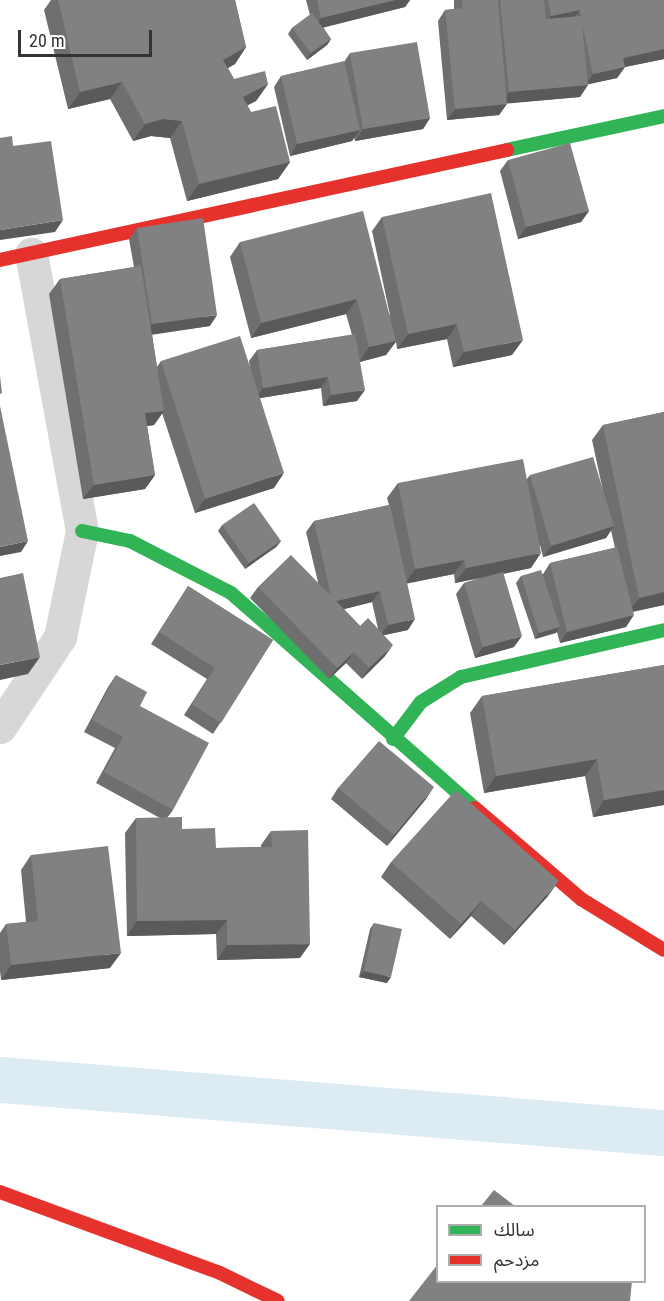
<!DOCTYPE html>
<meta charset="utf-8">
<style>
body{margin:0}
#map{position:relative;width:664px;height:1301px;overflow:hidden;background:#fff;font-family:"Roboto Condensed","Noto Sans Arabic",sans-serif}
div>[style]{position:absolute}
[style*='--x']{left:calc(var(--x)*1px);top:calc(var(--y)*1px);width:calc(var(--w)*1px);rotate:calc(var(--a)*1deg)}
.canal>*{height:46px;margin:-23px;padding:0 23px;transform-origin:23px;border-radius:23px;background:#ddebf3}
.street>*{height:33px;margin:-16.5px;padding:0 16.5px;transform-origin:16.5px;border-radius:16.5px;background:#d7d7d7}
.fast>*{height:14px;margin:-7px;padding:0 7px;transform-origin:7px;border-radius:7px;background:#30b455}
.jam>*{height:14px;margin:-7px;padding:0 7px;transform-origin:7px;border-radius:7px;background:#e5322d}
.wall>*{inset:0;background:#6f6f6f}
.shaded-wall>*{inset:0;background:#5a5a5a}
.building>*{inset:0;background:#818181}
span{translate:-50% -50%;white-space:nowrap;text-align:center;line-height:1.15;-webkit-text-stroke:6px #fff;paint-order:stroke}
.legend{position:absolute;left:436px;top:1205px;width:210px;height:78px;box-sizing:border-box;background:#fff;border:2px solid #adadad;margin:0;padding:8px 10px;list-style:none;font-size:18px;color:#333}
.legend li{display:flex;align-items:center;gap:12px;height:30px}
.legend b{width:30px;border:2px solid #adadad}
.scale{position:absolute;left:18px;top:30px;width:134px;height:27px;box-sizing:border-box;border:3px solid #333;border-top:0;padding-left:8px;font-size:18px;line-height:21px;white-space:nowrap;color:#333;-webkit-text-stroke:4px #fff;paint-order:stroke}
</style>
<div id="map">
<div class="canal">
<i style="--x:0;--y:1080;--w:666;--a:4.56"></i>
</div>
<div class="street">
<i style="--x:0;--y:727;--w:108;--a:-56.3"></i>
<i style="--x:60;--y:637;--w:108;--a:-78.3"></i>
<i style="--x:82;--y:531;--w:282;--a:-100.4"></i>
</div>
<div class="fast">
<i style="--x:507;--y:150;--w:161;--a:-12.2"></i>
<i style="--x:82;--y:531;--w:49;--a:11.8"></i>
<i style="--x:130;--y:541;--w:114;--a:27.2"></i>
<i style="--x:231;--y:593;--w:325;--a:41.4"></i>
<i style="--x:393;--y:739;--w:46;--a:-52.9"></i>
<i style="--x:421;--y:702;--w:47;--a:-32"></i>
<i style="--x:461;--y:677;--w:208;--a:-13"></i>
</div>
<div class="jam">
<i style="--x:0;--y:260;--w:519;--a:-12.24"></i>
<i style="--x:475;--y:808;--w:140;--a:40.6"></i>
<i style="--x:581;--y:899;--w:97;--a:31.6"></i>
<i style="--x:0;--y:1192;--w:234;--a:20.2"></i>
<i style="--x:220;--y:1273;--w:64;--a:25.8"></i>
</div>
<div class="wall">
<i style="clip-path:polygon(51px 0,235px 0,246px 47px,235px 64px,228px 68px,234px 79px,268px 84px,256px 101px,247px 105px,251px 112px,290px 162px,278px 179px,187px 201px,170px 138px,151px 136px,133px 141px,110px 99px,68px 109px,44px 10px)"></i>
<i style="clip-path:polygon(306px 0,410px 0,405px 7px,323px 27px,331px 39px,327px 45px,307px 60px,288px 34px,292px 28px,310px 15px)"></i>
<i style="clip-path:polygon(454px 0,664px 0,664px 59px,625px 67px,617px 78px,588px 84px,580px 97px,507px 103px,499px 115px,447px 120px,438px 21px,445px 10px,454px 9px)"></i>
<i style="clip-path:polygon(350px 53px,430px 118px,423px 129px,355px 141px,354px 137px,352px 141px,290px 156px,274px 87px,281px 76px,344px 62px)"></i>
<i style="clip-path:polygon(508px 160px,589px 211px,581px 222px,518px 239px,500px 171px)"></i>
<i style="clip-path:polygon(382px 217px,512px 355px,453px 367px,447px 339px,397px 349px,396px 342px,386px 355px,360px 362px,357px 401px,323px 406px,321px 388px,260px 398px,274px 488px,195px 513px,162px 413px,154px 425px,147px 426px,155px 475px,145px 489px,83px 499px,49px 294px,60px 279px,134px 267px,129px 239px,137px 228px,210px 326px,152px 334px,157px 367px,161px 361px,250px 369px,249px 361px,257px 350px,352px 335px,346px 314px,251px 338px,230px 257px,240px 242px,390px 315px,372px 231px)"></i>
<i style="clip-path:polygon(evenodd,664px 412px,664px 605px,633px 612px,626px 627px,560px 643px,557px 632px,535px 639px,516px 583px,521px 576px,543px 574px,550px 563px,615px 548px,611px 530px,606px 538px,543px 557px,540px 545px,531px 568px,503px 574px,514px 647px,475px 658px,456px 594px,464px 583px,483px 577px,455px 583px,454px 574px,407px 583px,408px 630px,384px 635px,385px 656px,362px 679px,346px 663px,329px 679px,250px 598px,258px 587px,318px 582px,306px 532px,314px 521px,389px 505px,387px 498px,398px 483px,527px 479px,530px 475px,603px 491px,592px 440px,603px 425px,664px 412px,372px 602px,378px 629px,360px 626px,344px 609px,372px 602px)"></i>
<i style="clip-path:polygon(222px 525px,281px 541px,276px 547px,245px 569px,218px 531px)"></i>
<i style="clip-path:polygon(188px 586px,273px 640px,213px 734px,184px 715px,207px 679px,151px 644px)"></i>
<i style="clip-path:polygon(664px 665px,664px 805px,593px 817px,585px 776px,484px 793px,470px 713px,482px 696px)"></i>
<i style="clip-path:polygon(116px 675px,140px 706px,173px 810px,167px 818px,182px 829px,216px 848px,261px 847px,261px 845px,271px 831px,300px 958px,217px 960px,216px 934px,127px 936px,125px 833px,136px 818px,160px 818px,96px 783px,115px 748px,84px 732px,108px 687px)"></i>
<i style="clip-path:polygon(338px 788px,426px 799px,387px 846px,331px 799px)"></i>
<i style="clip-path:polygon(31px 855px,110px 968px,1px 980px,0 971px,0 933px,6px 924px,26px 922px,21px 870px)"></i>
<i style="clip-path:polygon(391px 862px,548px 896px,504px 945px,471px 916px,450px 939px,381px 877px)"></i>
<i style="clip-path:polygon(374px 923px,387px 983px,359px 977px,370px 929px)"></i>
</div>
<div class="shaded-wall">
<i style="clip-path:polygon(395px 0,410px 0,405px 7px,314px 30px,321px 18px)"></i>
<i style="clip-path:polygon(580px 10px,572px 21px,543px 27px,551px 16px)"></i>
<i style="clip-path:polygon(331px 39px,327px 45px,307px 60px,311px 53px)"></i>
<i style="clip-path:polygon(246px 47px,235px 64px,211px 77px,223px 60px)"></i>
<i style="clip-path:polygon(664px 49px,664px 59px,615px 69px,623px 58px)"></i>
<i style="clip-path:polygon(625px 67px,617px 78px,585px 85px,593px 74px)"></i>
<i style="clip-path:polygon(122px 82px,110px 99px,68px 109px,80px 92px)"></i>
<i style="clip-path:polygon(268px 84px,256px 101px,231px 114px,243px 97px)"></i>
<i style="clip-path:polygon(588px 85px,580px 97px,501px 104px,509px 92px)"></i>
<i style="clip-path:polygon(507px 104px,499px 115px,447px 120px,455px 109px)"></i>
<i style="clip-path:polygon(430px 118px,423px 129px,355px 141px,363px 129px)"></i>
<i style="clip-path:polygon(163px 119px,182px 121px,170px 138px,151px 136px,133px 141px,145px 124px)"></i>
<i style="clip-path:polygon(360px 130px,352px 141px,290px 156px,297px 144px)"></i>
<i style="clip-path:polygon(290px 162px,278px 179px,187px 201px,199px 184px)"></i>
<i style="clip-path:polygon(589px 211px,581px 222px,518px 239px,526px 227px)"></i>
<i style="clip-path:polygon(63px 220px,55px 232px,0 240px,0 230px)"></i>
<i style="clip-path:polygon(357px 299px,346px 314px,251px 338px,261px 323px)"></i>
<i style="clip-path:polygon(217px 315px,210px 326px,144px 336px,152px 324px)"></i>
<i style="clip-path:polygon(457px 324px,447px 339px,397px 349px,408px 334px)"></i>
<i style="clip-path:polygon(523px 340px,512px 355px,453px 367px,464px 352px)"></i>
<i style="clip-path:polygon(396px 341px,386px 355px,359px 362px,369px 347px)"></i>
<i style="clip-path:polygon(328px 377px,321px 388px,255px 399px,263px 388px)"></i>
<i style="clip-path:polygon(365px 390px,357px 401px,323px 406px,331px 395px)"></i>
<i style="clip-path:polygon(164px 411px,154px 425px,135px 428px,145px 413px)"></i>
<i style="clip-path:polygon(284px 473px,274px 488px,195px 513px,205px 499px)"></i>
<i style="clip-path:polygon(155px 475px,145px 489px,83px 499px,94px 485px)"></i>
<i style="clip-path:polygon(614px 526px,606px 538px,543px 557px,551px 546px)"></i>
<i style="clip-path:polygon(28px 541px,21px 552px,0 556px,0 547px)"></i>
<i style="clip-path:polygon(281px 541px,276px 547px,245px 569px,249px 563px)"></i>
<i style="clip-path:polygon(541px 553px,531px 568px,455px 583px,466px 568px)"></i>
<i style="clip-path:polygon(464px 560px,454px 574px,405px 584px,415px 569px)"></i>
<i style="clip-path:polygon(380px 591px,372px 602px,329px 613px,336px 601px)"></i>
<i style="clip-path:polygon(664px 592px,664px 605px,629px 612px,639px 598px)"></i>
<i style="clip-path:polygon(634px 615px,626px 627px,560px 643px,567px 632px)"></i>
<i style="clip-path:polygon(415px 619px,408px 630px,380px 636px,388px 625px)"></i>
<i style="clip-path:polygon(560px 627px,556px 633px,535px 639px,539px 633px)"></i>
<i style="clip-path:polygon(522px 636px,514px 647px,475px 658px,483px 647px)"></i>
<i style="clip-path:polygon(393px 645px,385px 656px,362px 679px,369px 668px)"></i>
<i style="clip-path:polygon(354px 652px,346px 663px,329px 679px,337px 668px)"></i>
<i style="clip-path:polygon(40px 657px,28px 674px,0 680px,0 665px)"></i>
<i style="clip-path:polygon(597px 759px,585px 776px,484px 793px,496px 776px)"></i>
<i style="clip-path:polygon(434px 787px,426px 799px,387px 846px,394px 835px)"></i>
<i style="clip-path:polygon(664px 790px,664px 805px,593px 817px,604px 800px)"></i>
<i style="clip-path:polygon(559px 881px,548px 896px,504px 945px,515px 930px)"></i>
<i style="clip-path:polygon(481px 901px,471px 916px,450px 939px,461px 924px)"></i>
<i style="clip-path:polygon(227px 920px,216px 934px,127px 936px,137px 921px)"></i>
<i style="clip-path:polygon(310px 944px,300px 958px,217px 960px,227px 945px)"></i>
<i style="clip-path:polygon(121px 953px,110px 968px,1px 980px,11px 965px)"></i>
<i style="clip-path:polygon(364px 971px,391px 977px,387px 983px,359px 977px)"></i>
</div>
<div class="building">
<i style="clip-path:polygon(58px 0,235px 0,246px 47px,223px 60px,234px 79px,265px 71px,268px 84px,243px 97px,251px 112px,276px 106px,290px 162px,199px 184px,182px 121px,163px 119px,145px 124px,122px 82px,80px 92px)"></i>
<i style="clip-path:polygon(317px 0,395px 0,321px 18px)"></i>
<i style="clip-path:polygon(462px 0,498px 0,507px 104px,455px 109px,445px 10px,463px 8px)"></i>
<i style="clip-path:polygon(500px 0,544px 0,546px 19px,581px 16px,580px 10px,551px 16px,548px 0,664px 0,664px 49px,623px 58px,625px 67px,593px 74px,582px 23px,588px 85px,509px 92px)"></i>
<i style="clip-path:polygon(312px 13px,331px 39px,311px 53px,292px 28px)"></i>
<i style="clip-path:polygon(417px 42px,430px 118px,363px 129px,350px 53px)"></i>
<i style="clip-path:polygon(344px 61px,360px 130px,297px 144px,281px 76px)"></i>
<i style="clip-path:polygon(12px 136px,13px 146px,51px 141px,63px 220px,0 230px,0 138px)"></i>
<i style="clip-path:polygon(570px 143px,589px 211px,526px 227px,508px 160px)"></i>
<i style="clip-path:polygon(491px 193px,523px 340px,464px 352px,457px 324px,408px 334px,382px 217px)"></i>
<i style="clip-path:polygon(363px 211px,396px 341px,369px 347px,357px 299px,261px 323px,240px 242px)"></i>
<i style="clip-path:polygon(203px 218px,217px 315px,152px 324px,137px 228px)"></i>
<i style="clip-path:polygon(141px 266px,164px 411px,145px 413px,155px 475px,94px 485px,60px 279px)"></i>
<i style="clip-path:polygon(355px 334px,365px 390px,331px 395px,328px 377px,263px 388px,257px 350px)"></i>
<i style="clip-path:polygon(240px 336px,284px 473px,205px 499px,161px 361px)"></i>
<i style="clip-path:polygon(0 376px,2px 393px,0 394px)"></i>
<i style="clip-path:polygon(0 406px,28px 541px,0 547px)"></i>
<i style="clip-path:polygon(664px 412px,664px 592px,639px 598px,603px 425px)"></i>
<i style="clip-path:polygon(593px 457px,614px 526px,551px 546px,530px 475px)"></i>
<i style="clip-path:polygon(523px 459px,541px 553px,466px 568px,464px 560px,415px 569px,398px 483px)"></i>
<i style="clip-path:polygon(254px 503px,281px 541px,249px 563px,222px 525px)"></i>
<i style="clip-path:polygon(390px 505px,415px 619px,388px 625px,380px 591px,336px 601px,360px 626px,368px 618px,393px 645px,369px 668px,354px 652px,337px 668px,258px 587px,291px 555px,331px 596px,314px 521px)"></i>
<i style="clip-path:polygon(617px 547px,634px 615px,567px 632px,550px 563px)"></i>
<i style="clip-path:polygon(541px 570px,560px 627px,539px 633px,521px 576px)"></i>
<i style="clip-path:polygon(503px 572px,522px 636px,483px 647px,464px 583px)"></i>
<i style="clip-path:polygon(23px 573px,40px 657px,0 665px,0 578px)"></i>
<i style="clip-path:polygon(188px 586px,273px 640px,221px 723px,192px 704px,215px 668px,159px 632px)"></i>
<i style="clip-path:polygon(664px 665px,664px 790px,604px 800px,597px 759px,496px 776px,482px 696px)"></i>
<i style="clip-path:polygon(116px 675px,147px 692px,140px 706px,209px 743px,173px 810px,104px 772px,123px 737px,92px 720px)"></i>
<i style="clip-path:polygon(379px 741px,434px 787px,394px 835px,338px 788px)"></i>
<i style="clip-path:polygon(456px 790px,559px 881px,515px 930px,481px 901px,461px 924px,391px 862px)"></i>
<i style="clip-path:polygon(182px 817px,182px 829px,215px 828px,216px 848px,272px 847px,271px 831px,308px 830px,310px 944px,227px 945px,227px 920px,137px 921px,136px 818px)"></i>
<i style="clip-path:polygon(108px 846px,121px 953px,11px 965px,6px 924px,38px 921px,31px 855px)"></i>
<i style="clip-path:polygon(374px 923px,402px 929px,391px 977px,364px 971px)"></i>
<i style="clip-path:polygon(494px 1190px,515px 1206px,522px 1206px,481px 1206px)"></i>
<i style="clip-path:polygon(438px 1264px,438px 1281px,632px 1281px,630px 1301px,409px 1301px)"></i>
</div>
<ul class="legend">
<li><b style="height:8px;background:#30b455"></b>سالك</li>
<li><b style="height:8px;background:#e5322d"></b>مزدحم</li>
</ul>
<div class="scale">20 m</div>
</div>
